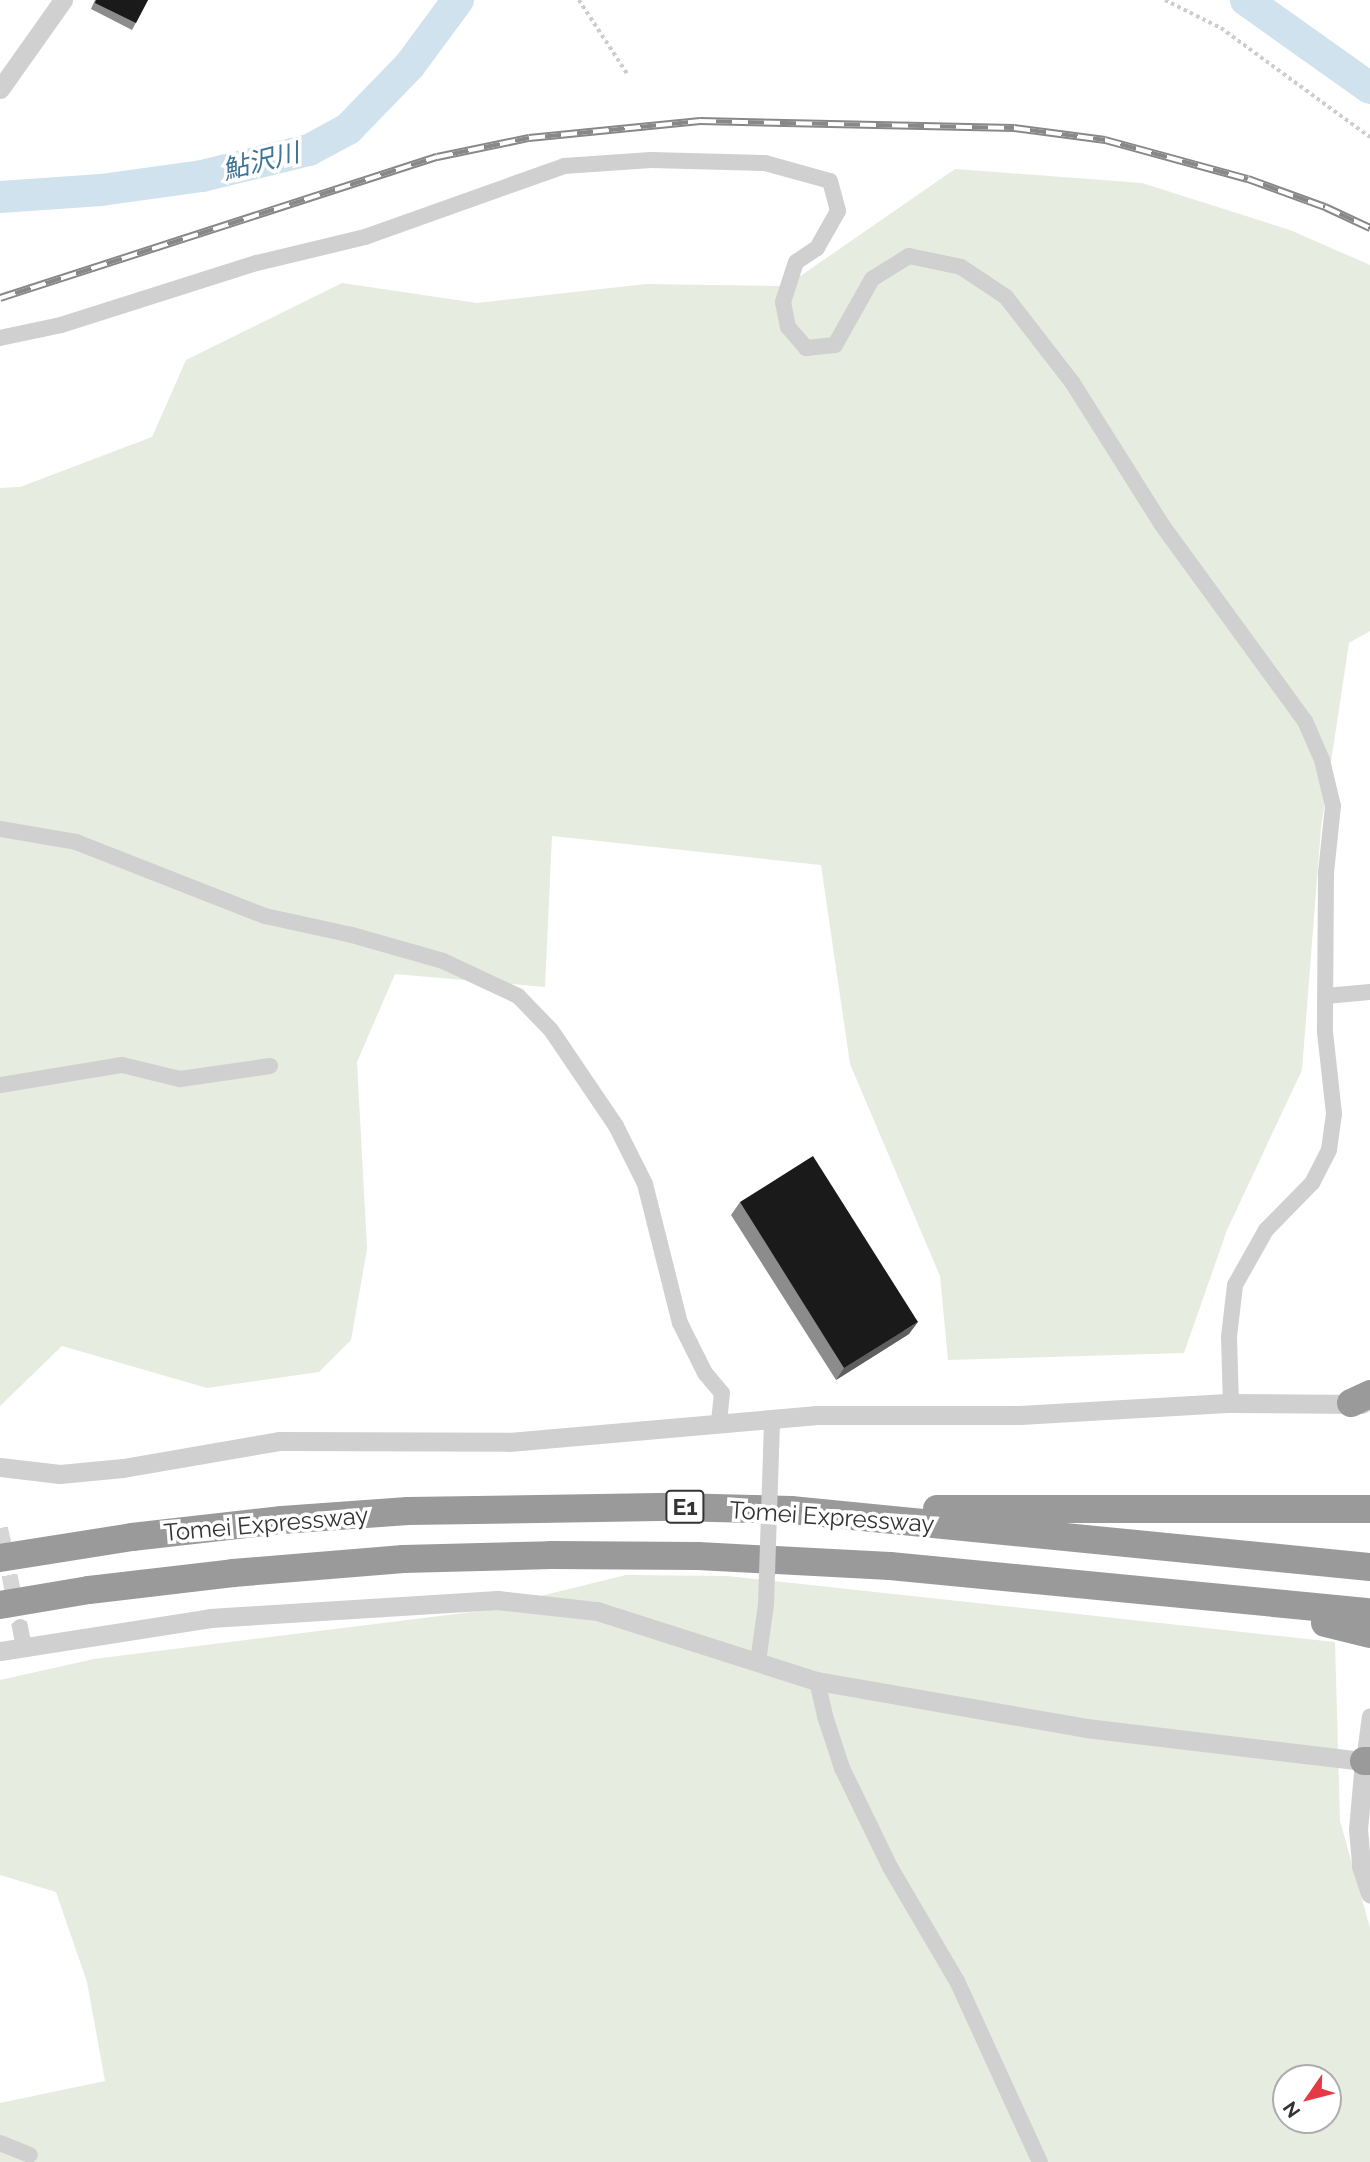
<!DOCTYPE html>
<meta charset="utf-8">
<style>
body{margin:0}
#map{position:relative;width:1370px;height:2162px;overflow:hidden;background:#fff;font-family:Raleway,"Noto Sans JP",sans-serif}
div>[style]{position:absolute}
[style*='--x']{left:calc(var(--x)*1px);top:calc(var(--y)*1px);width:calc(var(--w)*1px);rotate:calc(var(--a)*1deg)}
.green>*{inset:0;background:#e6ecdf}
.river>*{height:32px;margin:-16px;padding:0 16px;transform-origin:16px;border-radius:16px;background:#cfe2ee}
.minor-tunnel>*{height:16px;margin-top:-8px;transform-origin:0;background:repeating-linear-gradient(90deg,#d6d6d6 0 16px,transparent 0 24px)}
.path>*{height:3.5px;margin-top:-1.75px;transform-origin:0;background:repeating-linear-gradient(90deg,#cdcdcd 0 3.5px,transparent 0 7px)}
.minor>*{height:16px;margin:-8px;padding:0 8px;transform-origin:8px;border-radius:8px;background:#d0d0d0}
.tertiary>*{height:19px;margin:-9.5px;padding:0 9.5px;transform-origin:9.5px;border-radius:9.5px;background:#d0d0d0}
.motorway>*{height:28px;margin:-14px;padding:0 14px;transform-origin:14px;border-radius:14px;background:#9a9a9a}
.rail>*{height:8px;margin-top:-4px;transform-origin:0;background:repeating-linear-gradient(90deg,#fff 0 16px,#888 0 32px);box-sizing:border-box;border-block:2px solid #888}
.minor-bridge>*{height:16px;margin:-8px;padding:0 8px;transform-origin:8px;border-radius:8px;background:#d0d0d0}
.wall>*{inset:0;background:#8c8c8c}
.shaded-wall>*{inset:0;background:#5f5f5f}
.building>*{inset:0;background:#1a1a1a}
span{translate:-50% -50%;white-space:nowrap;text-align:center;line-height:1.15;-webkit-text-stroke:7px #fff;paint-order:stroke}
.shield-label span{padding:2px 5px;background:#fff;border:2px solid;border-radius:5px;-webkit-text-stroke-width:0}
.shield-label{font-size:23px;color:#333;font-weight:700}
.street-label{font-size:24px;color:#333}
.water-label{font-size:26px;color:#3f7597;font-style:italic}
.north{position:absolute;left:1272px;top:2064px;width:70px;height:70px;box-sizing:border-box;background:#fff;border:2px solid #adadad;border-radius:50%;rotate:235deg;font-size:19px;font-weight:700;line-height:28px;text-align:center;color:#333}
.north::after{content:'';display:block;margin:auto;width:24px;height:32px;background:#e63946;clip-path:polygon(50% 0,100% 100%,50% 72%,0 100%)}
</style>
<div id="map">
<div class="green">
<i style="clip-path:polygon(955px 169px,1142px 183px,1290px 230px,1370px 265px,1370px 631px,1349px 643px,1321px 828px,1302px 1070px,1227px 1230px,1184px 1353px,948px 1360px,940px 1276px,850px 1064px,821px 865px,552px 836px,545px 987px,395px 974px,357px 1062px,367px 1249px,351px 1340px,319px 1372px,207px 1388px,62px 1346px,0 1406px,0 488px,20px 487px,152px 437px,186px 360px,342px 283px,477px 303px,646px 284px,786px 286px)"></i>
<i style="clip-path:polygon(evenodd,626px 1575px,727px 1576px,1335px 1642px,1340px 1821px,1370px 1928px,1370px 2162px,0 2162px,0 2103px,105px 2081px,87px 1982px,56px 1892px,0 1875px,0 1680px,94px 1659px,480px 1611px,626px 1575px,1286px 2078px,1328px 2078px,1328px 2120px,1286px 2120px,1286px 2078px)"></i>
</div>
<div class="river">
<i style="--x:1246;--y:0;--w:152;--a:35.4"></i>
<i style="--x:0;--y:197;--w:101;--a:-4"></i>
<i style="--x:101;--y:190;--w:102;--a:-7.9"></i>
<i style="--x:202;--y:176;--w:110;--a:-13.7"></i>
<i style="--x:309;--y:150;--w:44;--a:-28.3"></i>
<i style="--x:348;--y:129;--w:89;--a:-45.9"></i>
<i style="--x:410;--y:65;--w:81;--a:-53.6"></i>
</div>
<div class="minor-tunnel">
<i style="--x:0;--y:1528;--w:101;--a:78.6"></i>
</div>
<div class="path">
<i style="--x:579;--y:0;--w:90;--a:56.8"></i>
<i style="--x:1165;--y:0;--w:63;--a:26.6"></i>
<i style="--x:1221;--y:28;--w:185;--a:36.2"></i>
</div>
<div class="minor">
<i style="--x:0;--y:338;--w:62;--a:-12"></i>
<i style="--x:61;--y:325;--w:206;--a:-17.6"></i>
<i style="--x:257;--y:263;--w:111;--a:-13.5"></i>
<i style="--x:365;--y:237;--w:211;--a:-19.6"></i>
<i style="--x:564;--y:166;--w:87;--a:-3.9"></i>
<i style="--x:651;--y:160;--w:114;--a:1.5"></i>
<i style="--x:765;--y:163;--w:67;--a:15.5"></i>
<i style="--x:830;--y:181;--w:31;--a:75"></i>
<i style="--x:838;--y:211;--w:43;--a:119.6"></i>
<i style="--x:817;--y:248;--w:25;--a:146"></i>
<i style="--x:796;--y:262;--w:42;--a:108"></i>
<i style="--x:783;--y:302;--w:25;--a:79"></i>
<i style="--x:788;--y:327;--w:28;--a:49"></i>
<i style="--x:806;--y:348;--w:29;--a:-6"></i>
<i style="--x:835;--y:345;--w:76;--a:-60.7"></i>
<i style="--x:872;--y:279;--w:44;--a:-31.9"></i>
<i style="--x:909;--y:256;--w:53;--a:11.9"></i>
<i style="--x:961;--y:267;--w:54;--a:33.7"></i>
<i style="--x:1006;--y:297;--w:108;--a:52.2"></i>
<i style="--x:1072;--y:382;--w:169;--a:57.8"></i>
<i style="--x:1162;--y:525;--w:243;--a:53.9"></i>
<i style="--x:1305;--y:721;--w:43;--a:66.4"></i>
<i style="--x:1322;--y:760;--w:47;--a:76.6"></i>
<i style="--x:1333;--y:806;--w:67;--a:96"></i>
<i style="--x:1326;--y:873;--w:159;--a:90.4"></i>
<i style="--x:1325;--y:1032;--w:82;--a:83.7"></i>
<i style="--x:1334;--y:1114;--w:36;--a:98"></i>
<i style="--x:1329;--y:1150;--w:37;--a:117"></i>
<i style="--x:1312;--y:1183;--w:66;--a:134.4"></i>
<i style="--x:1266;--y:1230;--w:63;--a:119.4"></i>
<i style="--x:1235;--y:1285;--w:52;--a:96.6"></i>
<i style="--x:1229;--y:1337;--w:66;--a:88.3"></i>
<i style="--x:0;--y:829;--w:77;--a:9.7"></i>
<i style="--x:76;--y:842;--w:203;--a:21.4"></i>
<i style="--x:265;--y:916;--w:89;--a:12.3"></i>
<i style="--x:352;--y:935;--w:95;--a:15.9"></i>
<i style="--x:443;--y:961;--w:83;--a:25"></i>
<i style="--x:518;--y:996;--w:47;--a:45.9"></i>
<i style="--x:551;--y:1030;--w:116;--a:55.9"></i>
<i style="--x:616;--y:1126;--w:65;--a:63.4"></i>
<i style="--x:645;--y:1184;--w:143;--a:75.9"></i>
<i style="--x:680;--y:1323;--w:56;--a:63.4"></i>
<i style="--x:705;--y:1373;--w:26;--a:50"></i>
<i style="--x:722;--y:1393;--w:30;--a:96"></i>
<i style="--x:1326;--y:996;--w:44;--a:-5.2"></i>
<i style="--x:0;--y:1085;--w:124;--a:-9.3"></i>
<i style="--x:122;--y:1065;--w:60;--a:13.6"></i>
<i style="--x:180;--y:1079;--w:91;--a:-8.2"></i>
<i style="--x:771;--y:1452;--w:33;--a:-88"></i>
<i style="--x:20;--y:1627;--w:20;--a:79"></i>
<i style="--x:758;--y:1662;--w:59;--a:-82.1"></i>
<i style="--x:817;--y:1681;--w:36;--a:77"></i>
<i style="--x:825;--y:1716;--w:55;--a:71.9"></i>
<i style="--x:842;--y:1768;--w:110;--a:64.1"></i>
<i style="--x:890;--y:1867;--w:132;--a:59.6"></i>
<i style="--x:957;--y:1981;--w:199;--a:65.4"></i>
<i style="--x:1364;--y:1761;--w:45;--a:-82.4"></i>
<i style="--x:0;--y:2143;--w:32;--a:22"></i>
</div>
<div class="tertiary">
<i style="--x:0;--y:89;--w:109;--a:-54.7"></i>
<i style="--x:0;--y:1467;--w:60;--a:6.7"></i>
<i style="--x:60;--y:1474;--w:63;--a:-5.4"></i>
<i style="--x:123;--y:1468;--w:158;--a:-9.8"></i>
<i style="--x:279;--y:1441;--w:230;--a:0.2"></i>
<i style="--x:509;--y:1442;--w:307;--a:-5"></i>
<i style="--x:815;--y:1415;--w:205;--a:0"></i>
<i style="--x:1020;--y:1415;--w:211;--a:-3.3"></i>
<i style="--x:1231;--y:1403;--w:131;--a:0.4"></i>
<i style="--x:0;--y:1651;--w:213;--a:-8.9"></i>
<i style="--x:210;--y:1618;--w:288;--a:-3.6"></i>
<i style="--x:497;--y:1600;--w:101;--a:6.3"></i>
<i style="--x:597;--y:1611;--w:231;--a:17.7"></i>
<i style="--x:817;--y:1681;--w:273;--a:9.9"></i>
<i style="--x:1086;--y:1728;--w:280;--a:6.8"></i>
<i style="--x:1364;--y:1761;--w:68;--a:95"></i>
<i style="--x:1358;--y:1829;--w:37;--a:85"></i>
<i style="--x:1361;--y:1866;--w:29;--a:72"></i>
</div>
<div class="motorway">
<i style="--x:1351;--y:1403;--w:21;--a:-25"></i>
<i style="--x:937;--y:1509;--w:433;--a:0"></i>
<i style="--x:0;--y:1558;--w:134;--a:-9"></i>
<i style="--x:132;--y:1537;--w:151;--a:-6.5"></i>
<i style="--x:282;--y:1520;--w:126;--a:-4.1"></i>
<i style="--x:408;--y:1511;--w:266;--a:-0.9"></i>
<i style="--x:674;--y:1507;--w:117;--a:1.5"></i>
<i style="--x:791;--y:1510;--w:582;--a:5.62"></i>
<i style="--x:0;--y:1605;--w:90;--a:-9.6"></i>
<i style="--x:89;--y:1590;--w:145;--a:-6.7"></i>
<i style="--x:233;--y:1573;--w:171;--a:-4.7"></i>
<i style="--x:403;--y:1559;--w:148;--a:-1.5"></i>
<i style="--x:551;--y:1555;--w:147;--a:0.4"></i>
<i style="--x:698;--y:1556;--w:192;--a:3"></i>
<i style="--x:890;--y:1566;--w:482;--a:5.5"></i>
<i style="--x:1325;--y:1623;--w:46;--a:13.7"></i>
<i style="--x:1364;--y:1761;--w:6;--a:0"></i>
</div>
<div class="rail">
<i style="--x:0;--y:298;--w:459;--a:-17.9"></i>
<i style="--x:437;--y:157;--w:94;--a:-11.7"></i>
<i style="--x:529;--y:138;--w:172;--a:-5.7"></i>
<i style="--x:700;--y:121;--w:314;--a:1.3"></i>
<i style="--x:1014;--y:128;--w:92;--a:7.5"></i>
<i style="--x:1105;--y:140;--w:148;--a:15.3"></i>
<i style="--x:1248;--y:179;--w:82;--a:20"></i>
<i style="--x:1325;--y:207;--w:50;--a:25"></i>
</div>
<div class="minor-bridge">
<i style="--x:766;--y:1604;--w:152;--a:-88.1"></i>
</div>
<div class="wall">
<i style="clip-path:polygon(95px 0,148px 0,132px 30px,91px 9px)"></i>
<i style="clip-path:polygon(740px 1202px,909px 1334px,836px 1380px,731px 1215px)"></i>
</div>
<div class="shaded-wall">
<i style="clip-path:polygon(918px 1322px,909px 1334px,836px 1380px,844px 1368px)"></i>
</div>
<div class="building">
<i style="clip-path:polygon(96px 0,148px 0,136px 23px,95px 3px)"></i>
<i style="clip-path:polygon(813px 1156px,918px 1322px,844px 1368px,740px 1202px)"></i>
</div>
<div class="shield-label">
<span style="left:685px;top:1507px">E1</span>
</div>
<div class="street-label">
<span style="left:832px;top:1517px;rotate:4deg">Tomei Expressway</span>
<span style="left:266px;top:1524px;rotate:-5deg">Tomei Expressway</span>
</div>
<div class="water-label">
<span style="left:261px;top:162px;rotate:-14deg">鮎沢川</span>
</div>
<div class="north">N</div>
</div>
